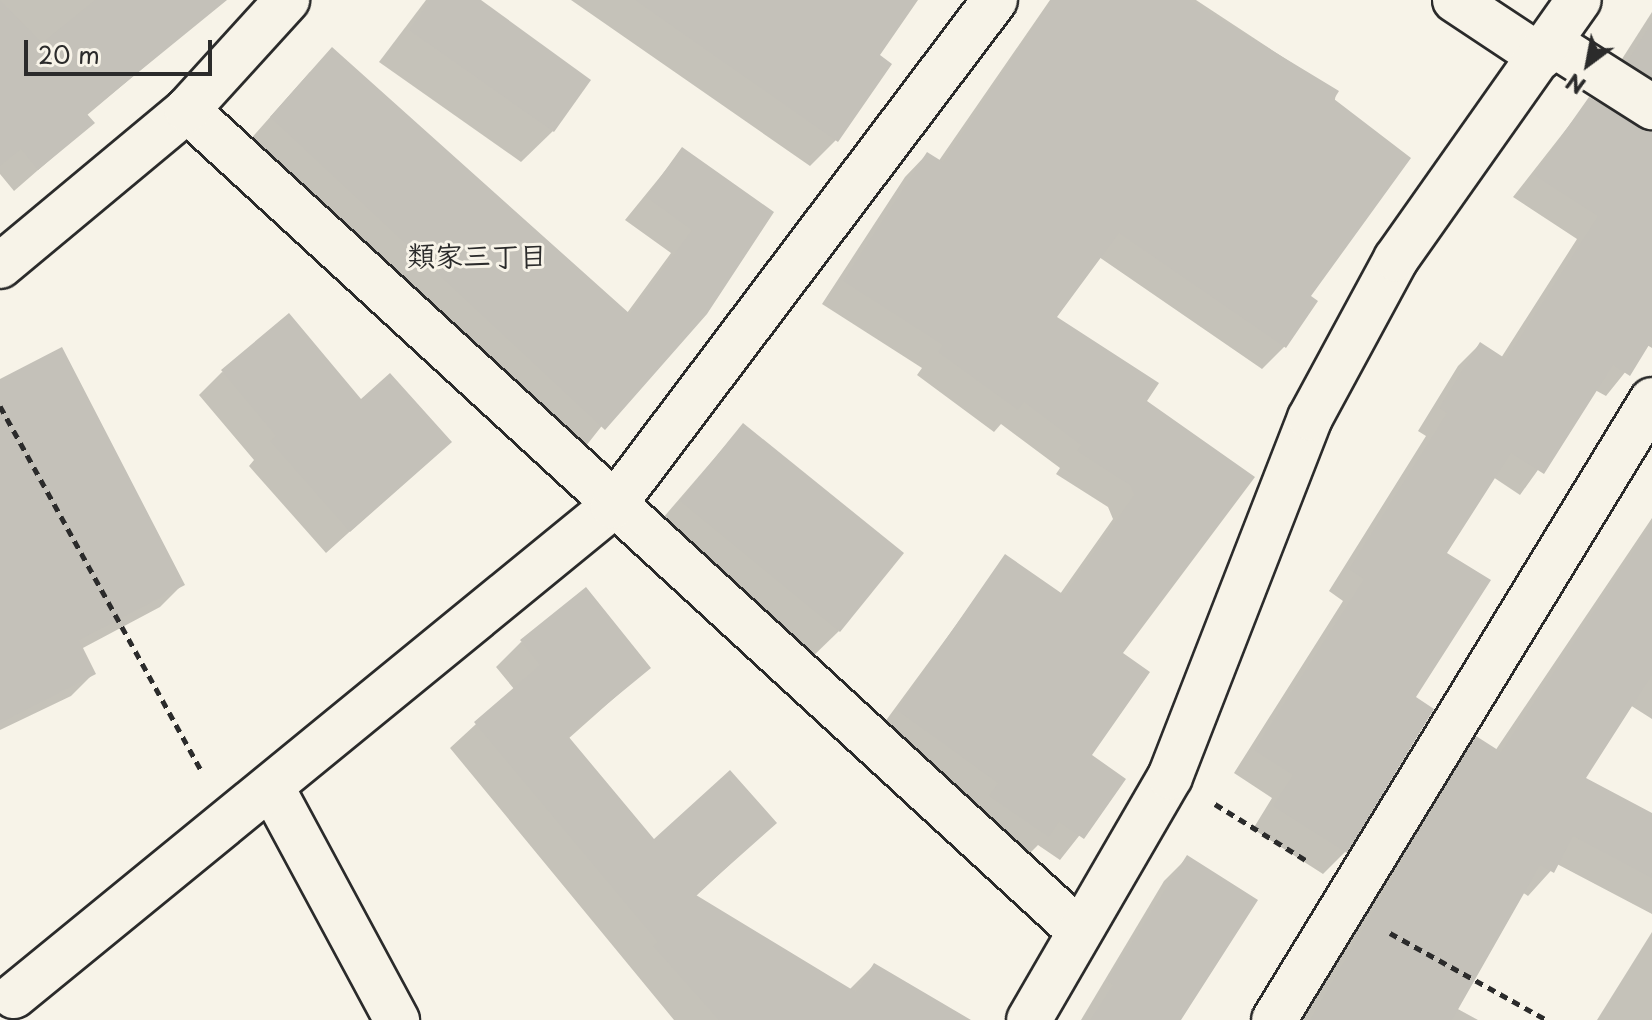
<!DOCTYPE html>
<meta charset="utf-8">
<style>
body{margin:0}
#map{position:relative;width:1652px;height:1020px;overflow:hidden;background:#f7f3e8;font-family:"Playpen Sans","Klee One",sans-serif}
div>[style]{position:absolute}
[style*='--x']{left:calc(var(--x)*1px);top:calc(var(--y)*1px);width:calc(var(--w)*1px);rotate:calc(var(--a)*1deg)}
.shadow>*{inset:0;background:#0003}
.building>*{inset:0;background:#c4c1b9}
.path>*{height:5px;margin-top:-2.5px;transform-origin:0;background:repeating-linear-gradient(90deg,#2b2b2b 0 8px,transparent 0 14px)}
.roads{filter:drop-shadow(2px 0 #2b2b2b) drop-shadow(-2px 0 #2b2b2b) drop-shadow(0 2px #2b2b2b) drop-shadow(0 -2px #2b2b2b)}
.minor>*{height:44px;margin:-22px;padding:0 22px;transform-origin:22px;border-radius:22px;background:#f7f3e8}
span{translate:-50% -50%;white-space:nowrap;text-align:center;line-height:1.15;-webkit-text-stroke:6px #f7f3e8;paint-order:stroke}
.neighbourhood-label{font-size:28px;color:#2b2b2b;font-weight:700}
.north{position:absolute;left:1548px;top:24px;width:80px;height:80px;-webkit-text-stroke:6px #f7f3e8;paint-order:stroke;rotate:212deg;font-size:22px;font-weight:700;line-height:32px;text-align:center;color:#2b2b2b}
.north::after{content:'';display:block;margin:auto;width:28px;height:36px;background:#2b2b2b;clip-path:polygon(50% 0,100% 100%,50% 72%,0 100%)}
.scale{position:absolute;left:24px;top:40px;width:188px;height:36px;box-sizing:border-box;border:4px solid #2b2b2b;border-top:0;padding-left:10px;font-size:24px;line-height:28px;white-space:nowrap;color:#2b2b2b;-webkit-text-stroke:6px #f7f3e8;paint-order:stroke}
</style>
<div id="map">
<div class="shadow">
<i style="clip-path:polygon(0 0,196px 0,207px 14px,86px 116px,92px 123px,14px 191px,0 174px)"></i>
<i style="clip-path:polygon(426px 0,478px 0,553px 131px,521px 162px,379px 62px)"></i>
<i style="clip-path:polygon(571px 0,916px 0,877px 56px,836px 140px,810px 166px)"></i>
<i style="clip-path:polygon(1050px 0,1196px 0,1336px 92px,1308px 296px,1284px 347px,1262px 369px,1099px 257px,1054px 317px,1144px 402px,1120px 653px,1089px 755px,1124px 779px,1060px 860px,1038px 845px,1025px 858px,968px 819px,977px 806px,876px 734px,1006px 557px,1060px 594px,1113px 519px,1108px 507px,1056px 474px,1060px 468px,1001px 424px,994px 432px,917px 375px,922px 368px,822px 304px,905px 177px,927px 154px,938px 162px)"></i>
<i style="clip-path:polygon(1652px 12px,1652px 117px,1606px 84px)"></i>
<i style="clip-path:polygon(310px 72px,627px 313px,671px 253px,625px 220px,682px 150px,771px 212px,582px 451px,249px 141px)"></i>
<i style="clip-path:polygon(1589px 100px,1652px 135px,1652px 348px,1647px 345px,1606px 396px,1595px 390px,1520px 495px,1493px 477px,1444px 553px,1413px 698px,1345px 852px,1323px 874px,1253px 829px,1272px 798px,1234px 773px,1343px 601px,1329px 591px,1426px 436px,1418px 431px,1458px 366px,1480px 344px,1501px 358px,1577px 239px,1513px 197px)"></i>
<i style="clip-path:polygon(222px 372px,361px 402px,449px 442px,326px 553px,249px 466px,254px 460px,199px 395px)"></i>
<i style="clip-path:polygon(0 381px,182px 585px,160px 607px,81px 649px,93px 674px,71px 696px,0 730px)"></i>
<i style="clip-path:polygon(743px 425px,839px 631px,807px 662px,650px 533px)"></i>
<i style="clip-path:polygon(1652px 518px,1652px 719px,1630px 705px,1583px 779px,1652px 815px,1652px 914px,1557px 864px,1528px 896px,1522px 892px,1456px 1008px,1478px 1020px,1302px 1020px,1453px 762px,1477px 739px,1495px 751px)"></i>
<i style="clip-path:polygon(521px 642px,648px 668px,568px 739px,653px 842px,774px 823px,695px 897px,849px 990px,874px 965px,929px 1020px,674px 1020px,450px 748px,514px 689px,496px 667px)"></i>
<i style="clip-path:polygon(1188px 857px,1179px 1020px,1081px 1020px,1164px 881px)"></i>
<i style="clip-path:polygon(1652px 932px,1652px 1020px,1597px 1020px)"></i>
</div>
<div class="building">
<i style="clip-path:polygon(0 0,42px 43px,95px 0,227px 0,87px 114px,95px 123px,38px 170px,21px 149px,0 166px)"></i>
<i style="clip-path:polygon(430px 0,481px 0,591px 80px,554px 132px,409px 30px)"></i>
<i style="clip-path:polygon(635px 0,918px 0,880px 55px,892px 64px,838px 142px)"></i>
<i style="clip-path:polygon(1051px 0,1189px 0,1339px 91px,1334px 99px,1411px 158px,1311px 296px,1318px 301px,1286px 348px,1119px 233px,1057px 317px,1159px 383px,1147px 401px,1255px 477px,1123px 653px,1150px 672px,1092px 755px,1126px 779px,1084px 839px,1059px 822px,1049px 837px,989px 796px,998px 783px,897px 710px,1005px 554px,1064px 595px,1134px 495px,1130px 485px,1077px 451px,1081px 445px,1024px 402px,1018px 410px,938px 352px,943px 345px,843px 281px,927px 152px,943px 162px)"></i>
<i style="clip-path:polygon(1652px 22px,1652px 77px,1627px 62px)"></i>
<i style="clip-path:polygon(332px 47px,630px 314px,692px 230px,646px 197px,682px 147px,774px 212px,707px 314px,605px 430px,270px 117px)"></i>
<i style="clip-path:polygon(1589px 97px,1652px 132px,1652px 340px,1630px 376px,1613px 365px,1544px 474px,1511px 453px,1447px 553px,1491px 580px,1416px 697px,1434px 709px,1347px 853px,1273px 806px,1293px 775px,1254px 750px,1364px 579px,1349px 569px,1447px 413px,1439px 408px,1480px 342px,1506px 359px,1598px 216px,1534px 175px)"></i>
<i style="clip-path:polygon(289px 313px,361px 399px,390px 373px,452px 442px,350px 532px,270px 441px,276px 436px,221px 370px)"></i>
<i style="clip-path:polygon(62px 347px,185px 585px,79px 640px,96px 674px,0 723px,0 379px)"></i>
<i style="clip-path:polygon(743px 423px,904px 553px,840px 632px,680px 501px)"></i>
<i style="clip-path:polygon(1652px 523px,1652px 675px,1586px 778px,1652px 813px,1652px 878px,1573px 836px,1554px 873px,1540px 865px,1452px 1020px,1310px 1020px,1476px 736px,1501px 752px)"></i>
<i style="clip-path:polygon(586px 587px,651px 668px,568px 736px,654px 839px,730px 770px,777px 823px,696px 895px,856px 992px,874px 963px,971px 1020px,719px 1020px,653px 946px,658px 942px,474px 722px,540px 665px,520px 640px)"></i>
<i style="clip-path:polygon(1187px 855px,1258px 900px,1181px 1020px,1090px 1020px,1113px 985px,1107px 981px)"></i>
</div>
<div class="path">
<i style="--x:0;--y:406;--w:416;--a:61.1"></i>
<i style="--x:1215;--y:804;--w:110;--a:31.7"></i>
<i style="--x:1390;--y:933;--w:179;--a:29"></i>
</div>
<div class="roads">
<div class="minor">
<i style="--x:1455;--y:0;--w:103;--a:33.5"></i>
<i style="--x:1551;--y:43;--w:120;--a:32.4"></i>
<i style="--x:187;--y:110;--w:1211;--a:42.62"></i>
<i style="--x:0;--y:266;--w:244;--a:-39.8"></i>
<i style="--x:187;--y:110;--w:149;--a:-47.7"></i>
<i style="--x:272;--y:788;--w:264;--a:61.7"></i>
<i style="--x:14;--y:996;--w:774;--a:-39.28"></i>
<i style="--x:613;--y:506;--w:634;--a:-52.95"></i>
<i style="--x:1029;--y:1020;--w:281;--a:-59.9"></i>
<i style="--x:1170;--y:777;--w:385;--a:-68.7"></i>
<i style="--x:1310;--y:418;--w:181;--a:-61.6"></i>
<i style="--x:1396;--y:259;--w:317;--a:-54.8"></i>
<i style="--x:1274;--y:1020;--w:726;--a:-58.63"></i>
</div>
</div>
<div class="neighbourhood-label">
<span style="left:477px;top:255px">類家三丁目</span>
</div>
<div class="north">N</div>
<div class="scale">20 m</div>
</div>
